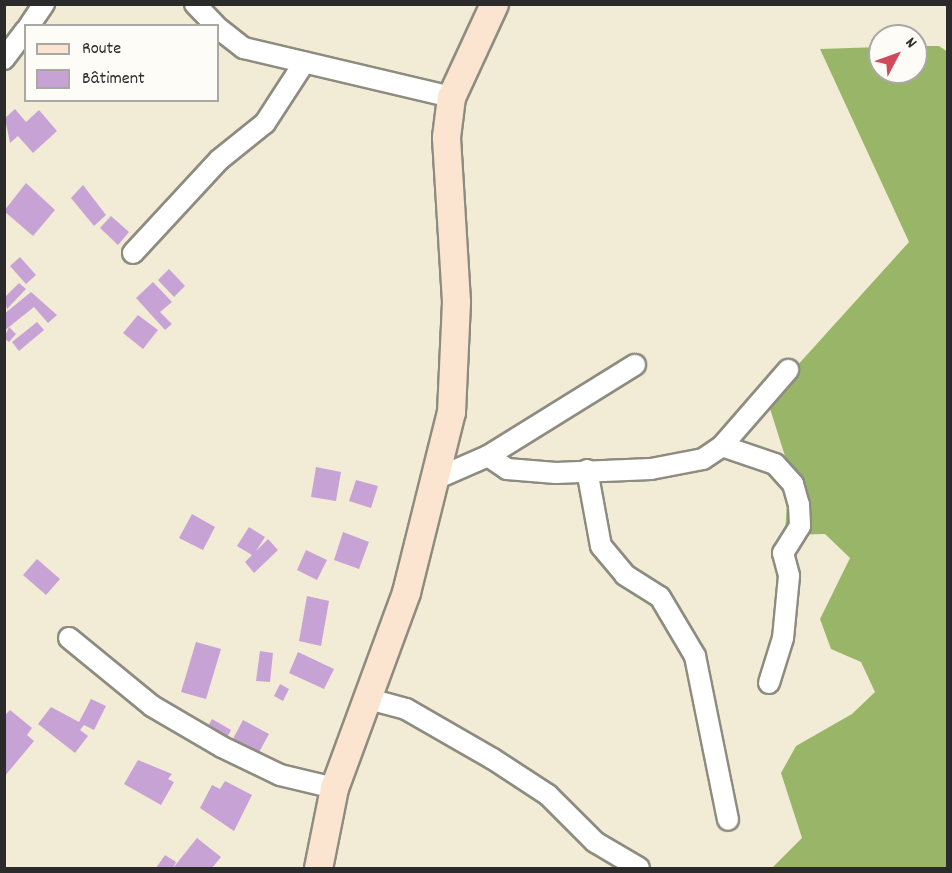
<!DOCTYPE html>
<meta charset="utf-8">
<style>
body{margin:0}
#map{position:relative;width:952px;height:873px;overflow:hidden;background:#f2ecd6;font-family:Dekko,sans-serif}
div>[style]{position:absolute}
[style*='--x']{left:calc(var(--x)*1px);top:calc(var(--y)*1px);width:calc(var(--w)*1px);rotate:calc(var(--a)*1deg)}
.forest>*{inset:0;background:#99b668}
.building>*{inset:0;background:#c7a2d5}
.roads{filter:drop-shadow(2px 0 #8e8c80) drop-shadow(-2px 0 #8e8c80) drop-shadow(0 2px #8e8c80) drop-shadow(0 -2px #8e8c80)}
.street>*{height:20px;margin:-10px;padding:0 10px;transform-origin:10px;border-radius:10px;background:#fff}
.secondary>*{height:27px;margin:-13.5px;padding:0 13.5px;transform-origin:13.5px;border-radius:13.5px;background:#fce5d0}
span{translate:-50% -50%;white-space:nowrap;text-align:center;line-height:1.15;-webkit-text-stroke:4.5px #fdfcf7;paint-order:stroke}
.frame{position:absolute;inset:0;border:6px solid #2b2b2b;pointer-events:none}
.legend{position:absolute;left:24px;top:24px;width:195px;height:78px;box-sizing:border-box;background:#fdfcf7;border:2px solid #a9a8a5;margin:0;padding:8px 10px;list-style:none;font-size:18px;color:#2b2b2b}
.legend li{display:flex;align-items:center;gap:12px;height:30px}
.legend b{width:30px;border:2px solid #a9a8a5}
.north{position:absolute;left:868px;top:24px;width:60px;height:60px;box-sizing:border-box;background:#fdfcf7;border:2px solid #a9a8a5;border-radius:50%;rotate:49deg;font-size:16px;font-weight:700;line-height:24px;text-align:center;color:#2b2b2b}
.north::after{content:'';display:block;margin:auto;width:21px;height:27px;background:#d1495b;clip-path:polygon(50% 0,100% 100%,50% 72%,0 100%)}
</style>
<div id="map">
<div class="forest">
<i style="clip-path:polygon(916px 46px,939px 46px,948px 52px,947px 868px,772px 868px,802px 838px,781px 773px,796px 746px,852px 714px,875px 692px,861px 662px,831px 649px,820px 619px,850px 558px,825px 534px,785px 535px,789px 469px,767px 399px,909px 242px,820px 49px,880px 47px,880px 72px,916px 72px)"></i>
</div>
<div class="building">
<i style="clip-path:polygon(15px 109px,26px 122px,39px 110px,57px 131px,33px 153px,18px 136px,10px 143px,5px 118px)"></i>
<i style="clip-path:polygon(26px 183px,55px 210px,33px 236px,4px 211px)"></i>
<i style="clip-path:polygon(83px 185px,106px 215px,94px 226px,71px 198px)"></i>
<i style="clip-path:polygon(111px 216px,129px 232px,118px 245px,100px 228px)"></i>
<i style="clip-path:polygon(20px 257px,36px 275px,26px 284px,10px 266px)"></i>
<i style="clip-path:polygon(169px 269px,185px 286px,174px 297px,158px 280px)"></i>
<i style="clip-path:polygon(153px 282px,172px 302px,160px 312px,172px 324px,165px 330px,136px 298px)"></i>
<i style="clip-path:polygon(19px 283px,26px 289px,7px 309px,4px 298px)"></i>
<i style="clip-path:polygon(31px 292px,57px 315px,48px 323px,34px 307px,4px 331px,4px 314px)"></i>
<i style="clip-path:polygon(138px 315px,158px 330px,143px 349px,123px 333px)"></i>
<i style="clip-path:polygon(37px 322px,44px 330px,19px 351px,12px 342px)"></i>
<i style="clip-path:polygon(9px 327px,16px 334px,9px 342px,4px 338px)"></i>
<i style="clip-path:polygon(316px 467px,341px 472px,336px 501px,311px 497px)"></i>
<i style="clip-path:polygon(356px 480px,378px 486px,371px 508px,349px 501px)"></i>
<i style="clip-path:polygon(192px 514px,215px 527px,203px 550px,179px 538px)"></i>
<i style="clip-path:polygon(249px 527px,265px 537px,256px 551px,268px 539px,278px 550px,254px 573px,245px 562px,252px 555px,237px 546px)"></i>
<i style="clip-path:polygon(343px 532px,369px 542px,359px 569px,334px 560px)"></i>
<i style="clip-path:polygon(306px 550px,327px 560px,317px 580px,297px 570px)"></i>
<i style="clip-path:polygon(37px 559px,60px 579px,46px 595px,23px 575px)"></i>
<i style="clip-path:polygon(307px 596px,329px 601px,321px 646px,299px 641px)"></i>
<i style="clip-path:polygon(196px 642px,221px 649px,206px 699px,181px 692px)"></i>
<i style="clip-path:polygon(260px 651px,273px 653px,270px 682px,256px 681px)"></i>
<i style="clip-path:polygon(298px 652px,334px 669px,324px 689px,289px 673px)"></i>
<i style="clip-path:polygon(280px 684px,289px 689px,283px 701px,274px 696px)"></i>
<i style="clip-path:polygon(91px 699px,106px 706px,94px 730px,84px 725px,80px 730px,88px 736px,75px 753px,38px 724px,51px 707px,79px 722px)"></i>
<i style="clip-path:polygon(10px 710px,32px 728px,27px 735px,34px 741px,4px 777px,4px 716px)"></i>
<i style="clip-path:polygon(212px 719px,231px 730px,220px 751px,200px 741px)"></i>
<i style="clip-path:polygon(243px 720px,269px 734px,251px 767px,225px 754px)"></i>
<i style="clip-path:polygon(138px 760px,172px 774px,168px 779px,174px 782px,161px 805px,124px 784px)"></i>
<i style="clip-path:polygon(225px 781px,252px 795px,234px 831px,200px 808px,212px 785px,220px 789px)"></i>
<i style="clip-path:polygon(197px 838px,221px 857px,212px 868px,173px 868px)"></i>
<i style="clip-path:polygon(165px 855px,176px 862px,173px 868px,156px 868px)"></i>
</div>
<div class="roads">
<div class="street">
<i style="--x:195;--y:4;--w:30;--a:46"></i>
<i style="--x:29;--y:26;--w:27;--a:-56"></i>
<i style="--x:218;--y:28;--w:33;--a:38"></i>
<i style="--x:244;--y:48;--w:213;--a:13.3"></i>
<i style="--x:4;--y:59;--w:36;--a:-53"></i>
<i style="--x:133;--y:253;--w:127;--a:-47.2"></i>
<i style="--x:219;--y:160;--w:59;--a:-38.8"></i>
<i style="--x:265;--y:123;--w:72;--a:-57"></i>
<i style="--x:722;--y:446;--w:56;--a:18.8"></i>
<i style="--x:775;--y:464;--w:27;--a:48"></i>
<i style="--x:793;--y:484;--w:22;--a:74"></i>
<i style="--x:799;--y:505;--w:21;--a:87"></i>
<i style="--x:800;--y:526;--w:32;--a:122"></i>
<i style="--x:783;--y:553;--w:24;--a:75"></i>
<i style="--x:789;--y:576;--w:62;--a:95.5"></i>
<i style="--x:783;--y:638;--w:47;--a:107.3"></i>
<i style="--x:488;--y:456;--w:23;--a:34"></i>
<i style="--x:507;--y:469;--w:49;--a:4.7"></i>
<i style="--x:556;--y:473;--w:95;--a:-2.4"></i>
<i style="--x:651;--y:469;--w:53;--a:-10.9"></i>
<i style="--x:703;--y:459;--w:23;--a:-34"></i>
<i style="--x:722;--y:446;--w:101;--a:-49"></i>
<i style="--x:587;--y:470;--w:77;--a:79.6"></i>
<i style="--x:601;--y:546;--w:38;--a:50"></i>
<i style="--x:625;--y:575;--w:41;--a:32.2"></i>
<i style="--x:660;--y:597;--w:69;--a:59.3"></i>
<i style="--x:695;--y:656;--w:167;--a:78.6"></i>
<i style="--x:433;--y:480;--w:60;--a:-23.6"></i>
<i style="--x:488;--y:456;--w:173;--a:-31.8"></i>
<i style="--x:69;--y:638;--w:107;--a:39.3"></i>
<i style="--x:152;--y:706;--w:81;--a:30.4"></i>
<i style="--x:222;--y:747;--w:64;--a:25.8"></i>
<i style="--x:280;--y:775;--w:56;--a:13.5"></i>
<i style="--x:369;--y:699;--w:38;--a:15"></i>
<i style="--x:406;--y:709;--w:100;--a:29.9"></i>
<i style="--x:493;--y:759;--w:66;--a:33.2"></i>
<i style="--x:548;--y:795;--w:66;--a:45"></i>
<i style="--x:595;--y:842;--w:51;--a:30.6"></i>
</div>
<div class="secondary">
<i style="--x:318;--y:868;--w:82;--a:-78.7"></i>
<i style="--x:334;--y:788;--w:209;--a:-69.8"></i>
<i style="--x:406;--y:592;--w:186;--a:-76"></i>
<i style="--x:451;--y:412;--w:111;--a:-87.4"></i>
<i style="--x:456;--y:301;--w:164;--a:-93.5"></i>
<i style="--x:446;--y:137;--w:40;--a:-82.9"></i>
<i style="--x:451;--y:97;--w:102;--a:-65.2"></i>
</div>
</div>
<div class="frame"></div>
<ul class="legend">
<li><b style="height:8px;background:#fce5d0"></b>Route</li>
<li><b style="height:16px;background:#c7a2d5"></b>Bâtiment</li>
</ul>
<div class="north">N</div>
</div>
